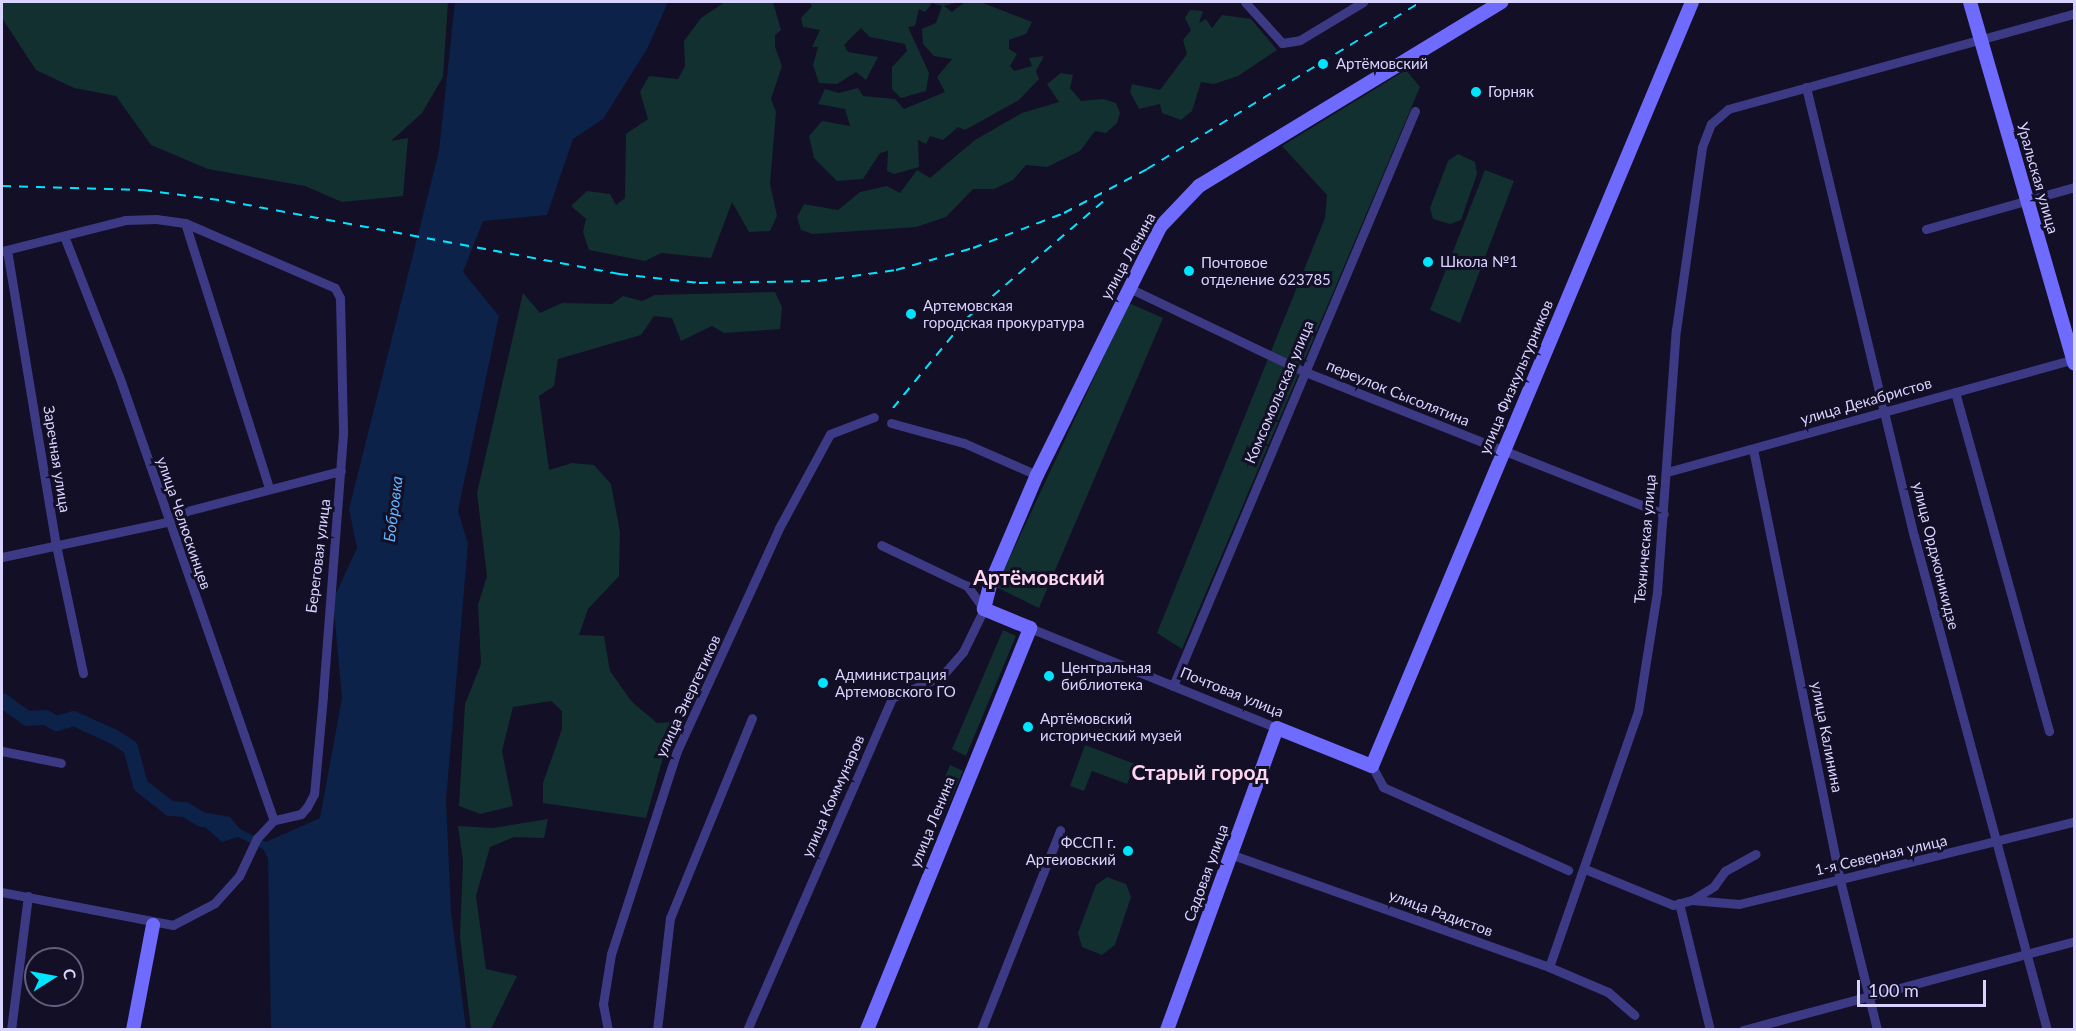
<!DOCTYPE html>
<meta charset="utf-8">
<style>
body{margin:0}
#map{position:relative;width:2076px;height:1031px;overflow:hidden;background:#130f26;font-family:Lato,sans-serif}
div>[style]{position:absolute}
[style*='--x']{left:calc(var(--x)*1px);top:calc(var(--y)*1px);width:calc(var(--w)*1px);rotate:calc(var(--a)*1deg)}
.green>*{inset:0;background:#12302f}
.water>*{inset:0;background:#0c2248}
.river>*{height:15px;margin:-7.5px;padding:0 7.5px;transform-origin:7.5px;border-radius:7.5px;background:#0c2248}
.street>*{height:9px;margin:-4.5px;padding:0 4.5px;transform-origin:4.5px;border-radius:4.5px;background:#3d3a85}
.secondary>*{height:14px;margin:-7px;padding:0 7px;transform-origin:7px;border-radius:7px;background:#6f6bff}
.rail>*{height:2px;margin-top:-1px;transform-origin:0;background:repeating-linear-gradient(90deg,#00e5ff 0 9px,transparent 0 17px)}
.dots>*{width:16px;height:16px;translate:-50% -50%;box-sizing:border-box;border:3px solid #130f26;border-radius:50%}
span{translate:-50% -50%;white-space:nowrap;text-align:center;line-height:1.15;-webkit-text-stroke:6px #130f26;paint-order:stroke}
.poi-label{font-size:15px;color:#d9d4ff}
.left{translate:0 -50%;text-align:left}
.right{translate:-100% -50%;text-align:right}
.street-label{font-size:15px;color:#d9d4ff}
.water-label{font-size:16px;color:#62b6ff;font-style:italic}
.district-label{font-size:21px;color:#ffd6f0;font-weight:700}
.frame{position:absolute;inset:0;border:3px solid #d9d4ff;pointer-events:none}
.north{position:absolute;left:24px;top:947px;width:60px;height:60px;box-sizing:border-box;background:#130f26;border:2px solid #625e7d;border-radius:50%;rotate:79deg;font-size:16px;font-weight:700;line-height:24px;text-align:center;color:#d9d4ff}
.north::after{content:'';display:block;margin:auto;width:21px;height:27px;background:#00e5ff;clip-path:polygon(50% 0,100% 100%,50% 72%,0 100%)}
.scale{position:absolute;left:1857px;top:980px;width:129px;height:27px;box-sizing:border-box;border:3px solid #d9d4ff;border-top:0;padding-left:8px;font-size:18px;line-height:21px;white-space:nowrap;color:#d9d4ff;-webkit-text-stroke:4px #130f26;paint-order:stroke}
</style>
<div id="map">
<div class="green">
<i style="clip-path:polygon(2px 2px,448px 2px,443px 77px,422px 113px,391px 141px,408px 138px,403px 196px,342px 202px,305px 186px,208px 169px,151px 145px,116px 96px,74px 88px,36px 70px,2px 18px)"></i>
<i style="clip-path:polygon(725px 2px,773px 2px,781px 30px,775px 35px,775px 47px,782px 66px,771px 99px,776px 112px,770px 184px,777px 216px,770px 231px,749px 232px,732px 202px,711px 258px,661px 253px,645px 261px,589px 250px,583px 232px,586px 219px,571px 206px,587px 191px,610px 194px,616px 205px,625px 198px,626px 134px,648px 119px,640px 92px,649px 76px,678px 79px,685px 66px,684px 41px,701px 18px)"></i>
<i style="clip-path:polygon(809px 2px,959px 2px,944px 6px,952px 12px,965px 2px,980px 2px,1032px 22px,1026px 34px,1009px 40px,1009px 49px,1017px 54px,1010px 66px,1014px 71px,1032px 66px,1029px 58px,1044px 56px,1036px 71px,1039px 79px,1019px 100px,965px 130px,958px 127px,943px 140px,930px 136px,926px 144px,918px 140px,919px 167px,894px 174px,887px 171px,888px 151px,880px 153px,863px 179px,837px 181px,814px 158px,809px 136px,822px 121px,850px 126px,845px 109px,818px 104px,825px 89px,839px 93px,858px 88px,863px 96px,895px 99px,904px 109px,945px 92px,937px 77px,952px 59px,934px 56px,923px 44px,922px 29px,936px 23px,942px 6px,932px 3px,925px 12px,919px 9px,915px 26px,908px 27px,929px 73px,926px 91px,901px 98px,892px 89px,892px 67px,907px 51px,905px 44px,870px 37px,861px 28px,844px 45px,848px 52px,878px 57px,866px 80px,856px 72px,837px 84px,819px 83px,813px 65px,818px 47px,812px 47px,820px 30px,803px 27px,801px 18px,812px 6px)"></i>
<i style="clip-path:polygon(1190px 10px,1203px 11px,1199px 23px,1206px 19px,1212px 28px,1222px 15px,1251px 19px,1277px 50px,1238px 76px,1214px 84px,1201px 82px,1192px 111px,1181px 120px,1162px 113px,1160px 104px,1139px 109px,1130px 92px,1132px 84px,1160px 90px,1187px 54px,1183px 40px,1191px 30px,1185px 18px)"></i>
<i style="clip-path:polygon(1406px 70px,1420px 87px,1182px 649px,1157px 633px,1325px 218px,1327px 195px,1282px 146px)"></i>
<i style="clip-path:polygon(1061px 73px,1073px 75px,1070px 88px,1081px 101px,1103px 99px,1116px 103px,1120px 113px,1117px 123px,1106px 133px,1095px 131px,1080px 151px,1047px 167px,1026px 165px,1013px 180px,994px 189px,973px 189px,946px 217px,916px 227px,813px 234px,801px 230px,797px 217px,804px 204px,838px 210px,860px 192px,887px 186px,900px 193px,917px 170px,930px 178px,975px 140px,1022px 113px,1059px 102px,1047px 84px)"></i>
<i style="clip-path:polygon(1458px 154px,1475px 162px,1477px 174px,1461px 220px,1450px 224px,1433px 219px,1430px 208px,1448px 161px)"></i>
<i style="clip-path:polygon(1485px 170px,1514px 181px,1460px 323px,1430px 310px)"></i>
<i style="clip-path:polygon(775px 292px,782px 307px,780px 329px,724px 333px,712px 326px,681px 341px,672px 318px,654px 316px,641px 335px,558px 359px,554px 386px,539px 396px,549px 470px,572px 463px,594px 465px,611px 484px,620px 532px,619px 576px,588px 609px,579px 635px,604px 636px,610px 671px,632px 702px,657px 723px,673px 722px,646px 818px,543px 803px,543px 783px,562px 729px,562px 711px,551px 701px,513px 707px,502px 751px,513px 806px,480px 814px,459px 806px,465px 704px,481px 664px,478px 605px,487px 576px,477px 493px,523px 293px,540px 313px,562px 303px,612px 304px,623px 296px,642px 301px,655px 295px)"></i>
<i style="clip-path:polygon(1129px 303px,1163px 318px,1039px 608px,996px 587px)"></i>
<i style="clip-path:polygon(1003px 630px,1016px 636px,966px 756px,952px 749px)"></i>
<i style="clip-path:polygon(1085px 745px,1135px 764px,1127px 784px,1092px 771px,1084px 791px,1070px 786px)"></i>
<i style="clip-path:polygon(950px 765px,963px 771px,941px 822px,929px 816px)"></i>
<i style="clip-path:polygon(548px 819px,544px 838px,514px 837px,490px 847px,476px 896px,486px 969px,517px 976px,491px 1029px,471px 1029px,460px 937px,463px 861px,458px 826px,493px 828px)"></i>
<i style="clip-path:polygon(1107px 877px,1126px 884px,1131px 897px,1115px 945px,1102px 955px,1082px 947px,1078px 933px,1096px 885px)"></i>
</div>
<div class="water">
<i style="clip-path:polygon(455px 2px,668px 2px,647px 49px,603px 119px,573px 139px,547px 215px,483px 221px,463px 272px,499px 316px,458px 511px,468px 544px,446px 800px,451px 911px,466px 1029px,271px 1029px,268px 858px,263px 849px,238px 837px,222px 842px,185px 809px,230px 817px,240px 829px,266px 842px,320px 818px,342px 698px,333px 600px,357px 548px,349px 509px,439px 151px)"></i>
</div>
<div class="river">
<i style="--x:2;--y:700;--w:31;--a:36"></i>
<i style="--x:27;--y:718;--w:18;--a:-3"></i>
<i style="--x:45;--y:717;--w:13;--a:29"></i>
<i style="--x:56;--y:723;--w:18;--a:-16"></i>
<i style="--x:73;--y:718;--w:44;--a:24.2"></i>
<i style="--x:113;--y:736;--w:20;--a:33"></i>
<i style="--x:130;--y:747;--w:39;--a:75"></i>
<i style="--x:140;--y:785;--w:37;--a:38"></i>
<i style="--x:169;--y:808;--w:16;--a:4"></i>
<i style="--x:185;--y:809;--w:19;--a:32"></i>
</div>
<div class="street">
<i style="--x:1245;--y:2;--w:55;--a:47.9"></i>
<i style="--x:1282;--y:43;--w:18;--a:-9"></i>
<i style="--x:1300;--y:40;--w:74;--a:-31.1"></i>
<i style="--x:1806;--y:87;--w:462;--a:76.5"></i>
<i style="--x:1914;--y:536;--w:512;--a:74.93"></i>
<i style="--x:185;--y:223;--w:278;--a:72.4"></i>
<i style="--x:1926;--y:229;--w:154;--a:-15.8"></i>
<i style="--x:64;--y:236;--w:150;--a:68.6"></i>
<i style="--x:119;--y:376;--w:470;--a:70.8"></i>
<i style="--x:7;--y:250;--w:299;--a:80.6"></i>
<i style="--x:56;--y:545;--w:131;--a:78.1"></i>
<i style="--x:2;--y:251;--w:127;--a:-14.1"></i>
<i style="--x:125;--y:220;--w:31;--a:-2"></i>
<i style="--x:156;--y:219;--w:29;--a:8"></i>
<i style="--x:185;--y:223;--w:163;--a:23.4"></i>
<i style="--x:335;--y:288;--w:11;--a:63"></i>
<i style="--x:340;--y:298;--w:136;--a:88.7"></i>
<i style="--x:343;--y:434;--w:263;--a:94.4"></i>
<i style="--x:323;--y:696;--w:98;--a:95.2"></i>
<i style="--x:314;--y:794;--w:15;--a:118"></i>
<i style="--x:307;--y:807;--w:9;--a:131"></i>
<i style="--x:301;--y:814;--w:28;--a:167"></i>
<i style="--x:274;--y:820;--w:25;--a:133"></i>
<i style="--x:257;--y:838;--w:42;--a:115.3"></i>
<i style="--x:239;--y:876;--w:36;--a:132"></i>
<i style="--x:215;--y:903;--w:47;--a:152.4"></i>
<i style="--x:173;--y:925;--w:174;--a:-169.1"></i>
<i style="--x:1127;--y:287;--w:195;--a:25.5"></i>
<i style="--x:1303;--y:371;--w:388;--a:21.6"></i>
<i style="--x:1955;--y:392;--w:352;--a:74.5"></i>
<i style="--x:891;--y:423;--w:76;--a:15.3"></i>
<i style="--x:964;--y:443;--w:80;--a:23.7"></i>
<i style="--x:1753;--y:449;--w:440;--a:78.6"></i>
<i style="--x:1840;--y:880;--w:154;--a:76.1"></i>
<i style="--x:1667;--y:472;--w:422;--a:-15.5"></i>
<i style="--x:2;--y:557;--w:169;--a:-12"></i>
<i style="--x:167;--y:522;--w:23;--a:-29"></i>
<i style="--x:187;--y:511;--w:159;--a:-14.6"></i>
<i style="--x:1030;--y:628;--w:266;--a:22"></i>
<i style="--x:1173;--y:686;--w:624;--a:-67.18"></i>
<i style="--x:2;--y:751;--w:60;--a:11.5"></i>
<i style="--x:1372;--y:766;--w:24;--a:62"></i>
<i style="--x:1383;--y:787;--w:203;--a:24.2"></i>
<i style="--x:1230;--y:854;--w:338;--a:19.5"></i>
<i style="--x:1549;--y:967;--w:64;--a:23"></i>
<i style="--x:1608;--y:992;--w:35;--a:41"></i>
<i style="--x:1585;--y:869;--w:95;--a:22.2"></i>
<i style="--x:1673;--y:905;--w:20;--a:-15"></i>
<i style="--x:1692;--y:900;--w:47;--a:4.9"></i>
<i style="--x:1739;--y:904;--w:345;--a:-13.8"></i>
<i style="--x:1692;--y:900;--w:26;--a:-32"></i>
<i style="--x:1714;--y:886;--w:19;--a:-54"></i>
<i style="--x:1725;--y:871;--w:35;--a:-29"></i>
<i style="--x:1679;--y:903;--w:131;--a:76.3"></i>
<i style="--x:1549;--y:967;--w:270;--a:-70.8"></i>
<i style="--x:1638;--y:712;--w:121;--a:-81"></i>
<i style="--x:1657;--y:592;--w:263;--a:-85.9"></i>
<i style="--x:1676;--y:330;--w:185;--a:-81.9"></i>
<i style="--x:1702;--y:147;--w:25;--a:-69"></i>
<i style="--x:1711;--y:124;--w:23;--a:-41"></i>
<i style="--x:1728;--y:109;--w:359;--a:-15.4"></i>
<i style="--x:11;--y:1030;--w:135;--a:-82.8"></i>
<i style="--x:608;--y:1030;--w:26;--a:-101"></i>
<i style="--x:603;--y:1004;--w:51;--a:-80.9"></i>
<i style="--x:611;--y:954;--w:213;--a:-72"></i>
<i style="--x:677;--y:751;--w:245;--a:-65.4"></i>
<i style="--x:779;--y:528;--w:107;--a:-61.5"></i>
<i style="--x:830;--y:434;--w:47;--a:-21.1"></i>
<i style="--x:657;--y:1030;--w:113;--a:-83.4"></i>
<i style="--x:670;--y:918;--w:216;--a:-67.7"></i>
<i style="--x:747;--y:1030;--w:362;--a:-66.4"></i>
<i style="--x:892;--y:698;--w:55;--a:-23.7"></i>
<i style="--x:942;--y:676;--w:32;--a:-49"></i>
<i style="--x:963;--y:652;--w:48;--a:-64"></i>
<i style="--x:984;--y:609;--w:29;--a:-126"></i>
<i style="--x:967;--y:586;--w:95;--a:-154.5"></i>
<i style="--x:981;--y:1030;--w:215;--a:-68.4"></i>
<i style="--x:1743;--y:1030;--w:343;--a:-15"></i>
</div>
<div class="secondary">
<i style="--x:1970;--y:2;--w:376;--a:73.9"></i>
<i style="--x:133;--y:1030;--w:107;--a:-79.2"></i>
<i style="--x:867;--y:1030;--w:434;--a:-67.9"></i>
<i style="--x:1030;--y:628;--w:50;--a:-157.6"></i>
<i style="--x:984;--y:609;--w:25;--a:-76"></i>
<i style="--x:990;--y:585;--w:120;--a:-66.9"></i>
<i style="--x:1037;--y:475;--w:277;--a:-63.6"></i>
<i style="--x:1160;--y:227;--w:57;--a:-46.4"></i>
<i style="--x:1199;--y:186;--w:354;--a:-31.3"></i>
<i style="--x:1167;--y:1030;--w:321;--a:-70"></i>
<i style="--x:1277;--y:728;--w:102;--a:21.8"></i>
<i style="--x:1372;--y:766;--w:828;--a:-67.27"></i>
</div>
<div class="rail">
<i style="--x:2;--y:186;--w:141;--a:1.6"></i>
<i style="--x:143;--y:190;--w:84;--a:7.5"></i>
<i style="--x:226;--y:201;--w:400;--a:10.5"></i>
<i style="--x:619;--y:274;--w:81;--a:6.4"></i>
<i style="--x:699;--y:283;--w:119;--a:-1"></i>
<i style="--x:818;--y:281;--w:79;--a:-8"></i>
<i style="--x:896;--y:270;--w:80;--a:-15.9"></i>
<i style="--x:973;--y:248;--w:97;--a:-21"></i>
<i style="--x:1064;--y:213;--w:94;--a:-27.9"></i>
<i style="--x:1147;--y:169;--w:321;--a:-31.4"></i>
<i style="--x:893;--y:408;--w:117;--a:-50.6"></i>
<i style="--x:967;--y:318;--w:183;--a:-40.6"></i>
</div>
<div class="dots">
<i style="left:1323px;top:64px;background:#00e5ff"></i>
<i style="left:1476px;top:92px;background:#00e5ff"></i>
<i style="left:1428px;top:262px;background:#00e5ff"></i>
<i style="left:1189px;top:271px;background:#00e5ff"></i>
<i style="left:911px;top:314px;background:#00e5ff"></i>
<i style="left:1049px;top:676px;background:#00e5ff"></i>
<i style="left:823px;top:683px;background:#00e5ff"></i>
<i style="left:1028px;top:727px;background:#00e5ff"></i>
<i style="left:1128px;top:851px;background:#00e5ff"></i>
</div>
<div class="poi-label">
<span class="left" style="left:1336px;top:64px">Артёмовский</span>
<span class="left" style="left:1488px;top:92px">Горняк</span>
<span class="left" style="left:1201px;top:271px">Почтовое<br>отделение 623785</span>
<span class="left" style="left:1440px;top:262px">Школа №1</span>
<span class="left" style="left:923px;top:314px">Артемовская<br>городская прокуратура</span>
<span class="left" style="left:1061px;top:676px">Центральная<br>библиотека</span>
<span class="left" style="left:835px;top:683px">Администрация<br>Артемовского ГО</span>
<span class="left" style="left:1040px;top:727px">Артёмовский<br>исторический музей</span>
<span class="right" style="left:1116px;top:851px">ФССП г.<br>Артеиовский</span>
</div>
<div class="street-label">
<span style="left:2038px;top:178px;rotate:74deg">Уральская улица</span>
<span style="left:1128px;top:256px;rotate:-61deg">улица Ленина</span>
<span style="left:1516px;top:377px;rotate:-67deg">улица Физкультурников</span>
<span style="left:1279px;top:392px;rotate:-67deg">Комсомольская улица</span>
<span style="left:1398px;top:393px;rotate:22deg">переулок Сысолятина</span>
<span style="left:1866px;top:401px;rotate:-16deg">улица Декабристов</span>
<span style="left:57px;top:459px;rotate:81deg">Заречная улица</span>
<span style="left:184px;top:523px;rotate:71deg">улица Челюскинцев</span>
<span style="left:1645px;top:539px;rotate:-85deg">Техническая улица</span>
<span style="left:318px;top:556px;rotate:-83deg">Береговая улица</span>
<span style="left:1936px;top:556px;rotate:76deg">улица Орджоникидзе</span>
<span style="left:1232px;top:692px;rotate:22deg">Почтовая улица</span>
<span style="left:688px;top:696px;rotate:-65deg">улица Энергетиков</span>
<span style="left:1827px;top:737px;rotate:79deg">улица Калинина</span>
<span style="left:833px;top:796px;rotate:-66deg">улица Коммунаров</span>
<span style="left:932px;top:822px;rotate:-68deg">улица Ленина</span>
<span style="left:1881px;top:855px;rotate:-13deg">1-я Северная улица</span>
<span style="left:1206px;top:873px;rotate:-70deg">Садовая улица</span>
<span style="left:1441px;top:913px;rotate:20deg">улица Радистов</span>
</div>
<div class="water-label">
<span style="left:393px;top:509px;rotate:-83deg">Бобровка</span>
</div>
<div class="district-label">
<span style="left:1039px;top:577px">Артёмовский</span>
<span style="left:1200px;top:772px">Старый город</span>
</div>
<div class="frame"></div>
<div class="north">С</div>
<div class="scale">100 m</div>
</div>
